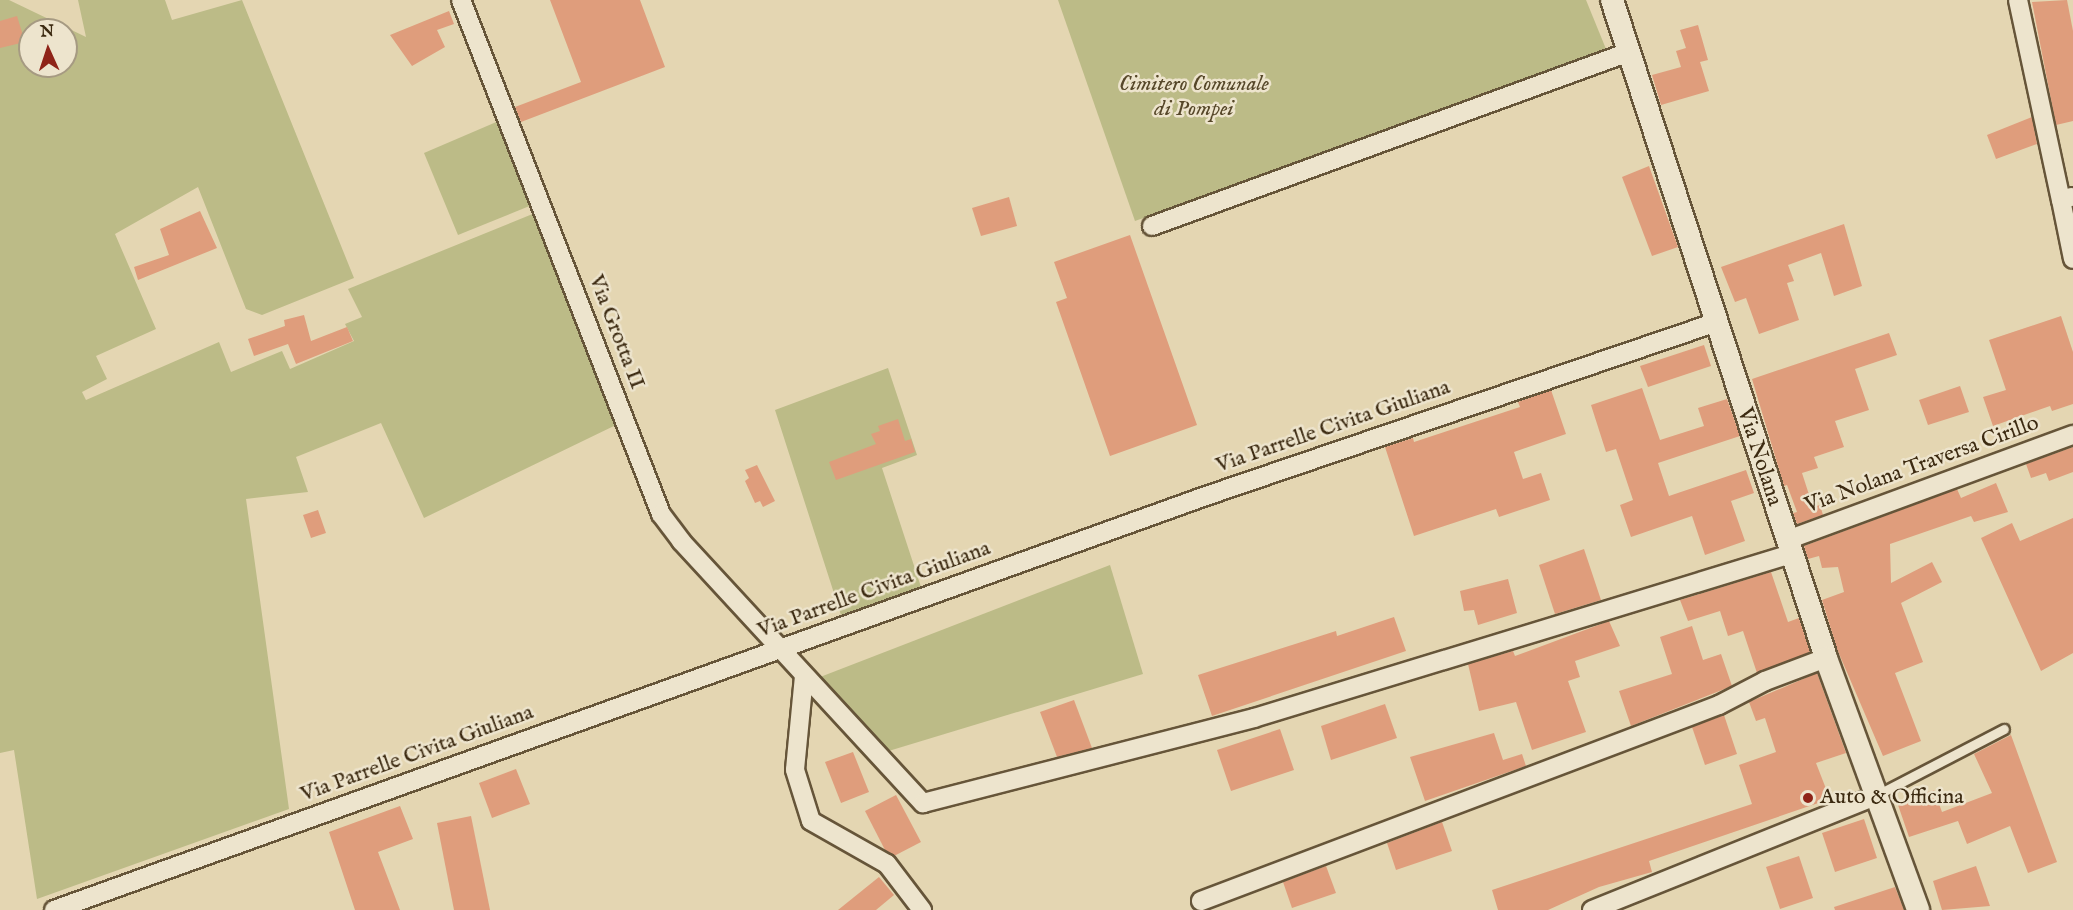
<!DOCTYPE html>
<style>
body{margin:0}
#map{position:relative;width:2073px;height:910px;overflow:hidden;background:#e4d6b2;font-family:"IM FELL English",serif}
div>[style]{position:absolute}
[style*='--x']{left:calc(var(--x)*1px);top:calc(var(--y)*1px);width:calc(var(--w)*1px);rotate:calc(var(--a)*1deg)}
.green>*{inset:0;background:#bcbb87}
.building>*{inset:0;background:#df9d7c}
.roads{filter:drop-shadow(2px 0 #665539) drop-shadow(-2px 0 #665539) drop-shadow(0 2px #665539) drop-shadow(0 -2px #665539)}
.service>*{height:9px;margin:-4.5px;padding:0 4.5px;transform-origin:4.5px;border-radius:4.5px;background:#ede4cd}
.minor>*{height:18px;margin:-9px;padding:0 9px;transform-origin:9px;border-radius:9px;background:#ede4cd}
.tertiary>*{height:22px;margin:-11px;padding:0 11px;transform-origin:11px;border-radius:11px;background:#ede4cd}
.dots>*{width:16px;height:16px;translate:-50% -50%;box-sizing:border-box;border:3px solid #ede4cd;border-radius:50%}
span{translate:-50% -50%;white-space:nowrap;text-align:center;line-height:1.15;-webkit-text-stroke:5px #ede4cd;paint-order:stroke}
.park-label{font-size:22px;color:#564729;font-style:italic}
.street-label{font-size:22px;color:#3c2a11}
.poi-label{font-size:22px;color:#3c2a11}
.left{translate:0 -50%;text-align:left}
.north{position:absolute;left:18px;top:18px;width:60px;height:60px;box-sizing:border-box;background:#ede4cd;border:2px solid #a69a82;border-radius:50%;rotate:357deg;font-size:16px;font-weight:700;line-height:24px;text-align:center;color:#3c2a11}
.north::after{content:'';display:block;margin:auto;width:21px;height:27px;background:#8f2418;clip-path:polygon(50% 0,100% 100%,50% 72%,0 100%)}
</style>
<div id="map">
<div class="green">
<i style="clip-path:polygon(evenodd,0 0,9px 0,86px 37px,78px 0,165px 0,172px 20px,242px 0,354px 278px,262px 315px,246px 309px,198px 187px,115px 234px,156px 329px,96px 356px,107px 379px,82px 392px,86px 400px,219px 342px,231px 372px,282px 351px,290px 369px,354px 341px,345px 324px,362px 317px,348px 289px,535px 213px,618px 424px,424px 518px,381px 423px,296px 457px,308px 492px,246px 499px,289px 809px,37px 899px,14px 750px,0 753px,0 0,30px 30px,66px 30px,66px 66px,30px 66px,30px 30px)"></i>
<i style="clip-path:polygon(1058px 0,1586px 0,1606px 49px,1135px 221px)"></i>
<i style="clip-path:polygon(501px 120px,532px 205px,458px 235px,424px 153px)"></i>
<i style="clip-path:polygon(888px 368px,917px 455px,882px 468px,921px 587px,841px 615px,775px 410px)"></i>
<i style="clip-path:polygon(1110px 565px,1143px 674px,882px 753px,815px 679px)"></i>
</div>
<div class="building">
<i style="clip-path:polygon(550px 0,640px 0,665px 67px,521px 122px,515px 107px,581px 82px)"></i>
<i style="clip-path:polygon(2067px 0,2073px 31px,2073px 121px,2056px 125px,2032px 2px)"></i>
<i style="clip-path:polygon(449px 11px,454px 24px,437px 30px,445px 47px,412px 66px,390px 35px)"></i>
<i style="clip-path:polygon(17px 16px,25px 42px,0 48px,0 21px)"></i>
<i style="clip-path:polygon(1698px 25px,1708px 60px,1700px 62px,1709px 91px,1661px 105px,1652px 75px,1681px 67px,1676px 51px,1686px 48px,1680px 30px)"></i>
<i style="clip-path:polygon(2032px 117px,2037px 144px,1996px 159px,1987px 135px)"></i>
<i style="clip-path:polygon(1649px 166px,1678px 247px,1652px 256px,1622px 177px)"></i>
<i style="clip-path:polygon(1009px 197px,1017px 226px,981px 236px,972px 208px)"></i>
<i style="clip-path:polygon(200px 211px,217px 248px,138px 280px,134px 267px,169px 255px,160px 229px)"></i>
<i style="clip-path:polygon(1844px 224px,1862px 286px,1834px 296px,1821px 253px,1788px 265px,1794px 281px,1787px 283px,1799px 320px,1759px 334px,1746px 298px,1735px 302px,1721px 267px)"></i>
<i style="clip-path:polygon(1130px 235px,1197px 425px,1110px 456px,1056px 302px,1067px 298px,1054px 262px)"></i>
<i style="clip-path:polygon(304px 315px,311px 341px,347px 327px,353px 341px,296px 364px,288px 344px,254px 356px,248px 339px,285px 326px,284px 320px)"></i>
<i style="clip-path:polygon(2061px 316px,2073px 352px,2073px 404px,2052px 411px,2050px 406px,1993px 426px,1983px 397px,2006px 390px,1989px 340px)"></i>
<i style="clip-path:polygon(1889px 333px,1897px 355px,1855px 369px,1869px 410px,1835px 421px,1844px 447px,1814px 457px,1818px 468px,1802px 473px,1813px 507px,1820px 505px,1823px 515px,1797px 524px,1793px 513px,1797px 512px,1787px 485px,1784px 486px,1752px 379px)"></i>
<i style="clip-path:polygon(1704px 345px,1711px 366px,1648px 387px,1640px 366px)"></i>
<i style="clip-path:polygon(1960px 386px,1969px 412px,1928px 425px,1919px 400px)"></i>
<i style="clip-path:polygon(1642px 388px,1660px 440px,1704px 426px,1698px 408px,1727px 399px,1740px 436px,1658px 463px,1669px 496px,1746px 470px,1754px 493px,1731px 501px,1745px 541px,1705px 555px,1692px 516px,1631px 537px,1620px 505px,1633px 500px,1616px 449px,1606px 452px,1591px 405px)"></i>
<i style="clip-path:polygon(1551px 390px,1566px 434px,1514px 452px,1523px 479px,1541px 473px,1550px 500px,1499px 517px,1496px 509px,1414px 536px,1385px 447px,1413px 438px,1414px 442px,1520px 407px,1518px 402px)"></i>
<i style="clip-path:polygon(898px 419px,905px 441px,911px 439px,915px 452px,836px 480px,829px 462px,876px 444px,871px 434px,880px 431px,878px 426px)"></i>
<i style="clip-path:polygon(2073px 447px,2073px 472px,2049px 481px,2046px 473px,2031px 478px,2026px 464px)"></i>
<i style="clip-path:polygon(757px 465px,775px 501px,763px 507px,760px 501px,755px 503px,745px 481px,749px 478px,745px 470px)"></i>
<i style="clip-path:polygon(1996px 483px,2008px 512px,1974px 522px,1971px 516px,1890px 544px,1891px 583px,1932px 562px,1942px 582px,1901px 603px,1923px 662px,1895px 673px,1921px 741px,1883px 756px,1837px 649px,1822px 600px,1844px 592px,1838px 567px,1822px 568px,1819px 556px,1808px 559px,1804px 546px,1957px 489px,1961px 498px)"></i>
<i style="clip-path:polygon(318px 510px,326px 533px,311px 538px,303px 515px)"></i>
<i style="clip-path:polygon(2073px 518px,2073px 653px,2041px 671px,1981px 538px,2012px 523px,2020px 541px)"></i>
<i style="clip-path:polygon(1584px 549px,1601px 600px,1555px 614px,1539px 565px)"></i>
<i style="clip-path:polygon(1771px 572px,1788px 622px,1799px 618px,1810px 652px,1757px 673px,1743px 631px,1728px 636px,1720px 611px,1688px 621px,1680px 600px)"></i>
<i style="clip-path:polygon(1508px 579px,1517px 613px,1478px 625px,1474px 610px,1464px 611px,1460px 591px)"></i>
<i style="clip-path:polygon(1394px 617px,1406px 651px,1212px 716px,1198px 675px,1336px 631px,1337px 636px)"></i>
<i style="clip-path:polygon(1609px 621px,1620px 646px,1575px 661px,1580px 677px,1568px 681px,1586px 732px,1532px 750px,1516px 702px,1479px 711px,1468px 664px,1513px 651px,1515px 656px)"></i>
<i style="clip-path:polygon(1692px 626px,1703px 660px,1721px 654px,1732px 686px,1631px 726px,1619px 691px,1672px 674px,1660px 637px)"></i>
<i style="clip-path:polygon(1817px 673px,1846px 753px,1816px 763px,1830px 799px,1649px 861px,1652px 872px,1599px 887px,1548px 910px,1498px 910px,1492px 890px,1752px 804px,1739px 765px,1776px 752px,1765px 718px,1756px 721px,1749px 702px)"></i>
<i style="clip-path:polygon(1074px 700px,1092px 748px,1057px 757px,1040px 712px)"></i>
<i style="clip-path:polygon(1385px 704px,1397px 738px,1331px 760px,1321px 726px)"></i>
<i style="clip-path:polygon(1724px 715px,1737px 754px,1705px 765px,1692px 727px)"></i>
<i style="clip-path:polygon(1280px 729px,1294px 770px,1231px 791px,1217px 750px)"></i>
<i style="clip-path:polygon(1494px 733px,1503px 760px,1522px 754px,1526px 766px,1425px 801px,1410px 757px)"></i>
<i style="clip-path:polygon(2011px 735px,2057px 862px,2028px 873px,2010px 826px,1967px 844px,1958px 821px,1909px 837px,1897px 802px,1934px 790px,1942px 812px,1992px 793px,1974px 754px)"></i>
<i style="clip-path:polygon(853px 752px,869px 792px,841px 803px,825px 762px)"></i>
<i style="clip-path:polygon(516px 769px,530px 804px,492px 818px,479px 783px)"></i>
<i style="clip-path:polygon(896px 795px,921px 842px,894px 856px,885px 850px,865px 811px)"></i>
<i style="clip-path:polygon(400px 806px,413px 839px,378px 852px,400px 910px,355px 910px,329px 832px)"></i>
<i style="clip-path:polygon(471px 816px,490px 910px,454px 910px,437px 823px)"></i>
<i style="clip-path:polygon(1864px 819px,1877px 858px,1835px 872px,1822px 833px)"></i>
<i style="clip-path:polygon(1442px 822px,1452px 851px,1396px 870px,1387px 843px)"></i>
<i style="clip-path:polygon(1799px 856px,1813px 898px,1780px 909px,1766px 867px)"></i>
<i style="clip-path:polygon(1326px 866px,1336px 893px,1292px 908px,1283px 882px)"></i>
<i style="clip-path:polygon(1976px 866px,1990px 906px,1942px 910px,1933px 881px)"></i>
<i style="clip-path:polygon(879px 877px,894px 895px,876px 910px,838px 910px)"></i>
<i style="clip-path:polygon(1895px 887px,1904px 910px,1835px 910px,1834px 907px)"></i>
</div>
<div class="roads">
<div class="service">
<i style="--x:1877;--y:795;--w:143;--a:-27.5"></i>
</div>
<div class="minor">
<i style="--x:461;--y:0;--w:552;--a:68.74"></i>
<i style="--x:661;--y:514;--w:34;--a:53"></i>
<i style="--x:681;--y:541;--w:357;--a:47.3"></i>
<i style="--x:923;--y:803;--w:342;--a:-14.4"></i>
<i style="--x:1254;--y:718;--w:561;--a:-16.98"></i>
<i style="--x:2018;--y:0;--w:205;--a:77.9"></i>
<i style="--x:2071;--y:197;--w:10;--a:163"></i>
<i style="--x:2061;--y:200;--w:60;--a:78.5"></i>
<i style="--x:1152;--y:226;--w:508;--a:-20.04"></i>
<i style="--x:1787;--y:540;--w:305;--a:-20.2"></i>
<i style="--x:804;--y:676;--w:94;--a:95.5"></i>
<i style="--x:795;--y:770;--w:53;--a:72.6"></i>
<i style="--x:811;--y:821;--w:87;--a:29.5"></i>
<i style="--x:887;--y:864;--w:58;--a:52.7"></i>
<i style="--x:1201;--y:901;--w:554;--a:-20.73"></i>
<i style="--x:1719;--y:705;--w:52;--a:-27.6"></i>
<i style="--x:1765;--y:681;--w:65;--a:-20.7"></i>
<i style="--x:54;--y:910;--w:1218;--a:-19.77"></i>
<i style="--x:1200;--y:498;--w:543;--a:-18.8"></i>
<i style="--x:1592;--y:910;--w:305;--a:-21.9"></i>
</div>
<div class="tertiary">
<i style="--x:1612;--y:0;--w:692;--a:71.98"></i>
<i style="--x:1826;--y:658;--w:268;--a:69.9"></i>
</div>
</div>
<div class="dots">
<i style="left:1808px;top:798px;background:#8f2418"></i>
</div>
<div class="park-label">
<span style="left:1194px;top:97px">Cimitero Comunale<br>di Pompei</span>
</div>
<div class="street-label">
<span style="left:616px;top:332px;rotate:69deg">Via Grotta II</span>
<span style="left:1333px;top:427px;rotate:-19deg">Via Parrelle Civita Giuliana</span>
<span style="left:1759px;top:457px;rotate:72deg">Via Nolana</span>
<span style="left:1922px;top:465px;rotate:-20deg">Via Nolana Traversa Cirillo</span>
<span style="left:874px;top:590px;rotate:-20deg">Via Parrelle Civita Giuliana</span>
<span style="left:417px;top:754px;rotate:-20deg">Via Parrelle Civita Giuliana</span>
</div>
<div class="poi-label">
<span class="left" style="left:1820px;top:798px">Auto &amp; Officina</span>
</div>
<div class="north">N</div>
</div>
